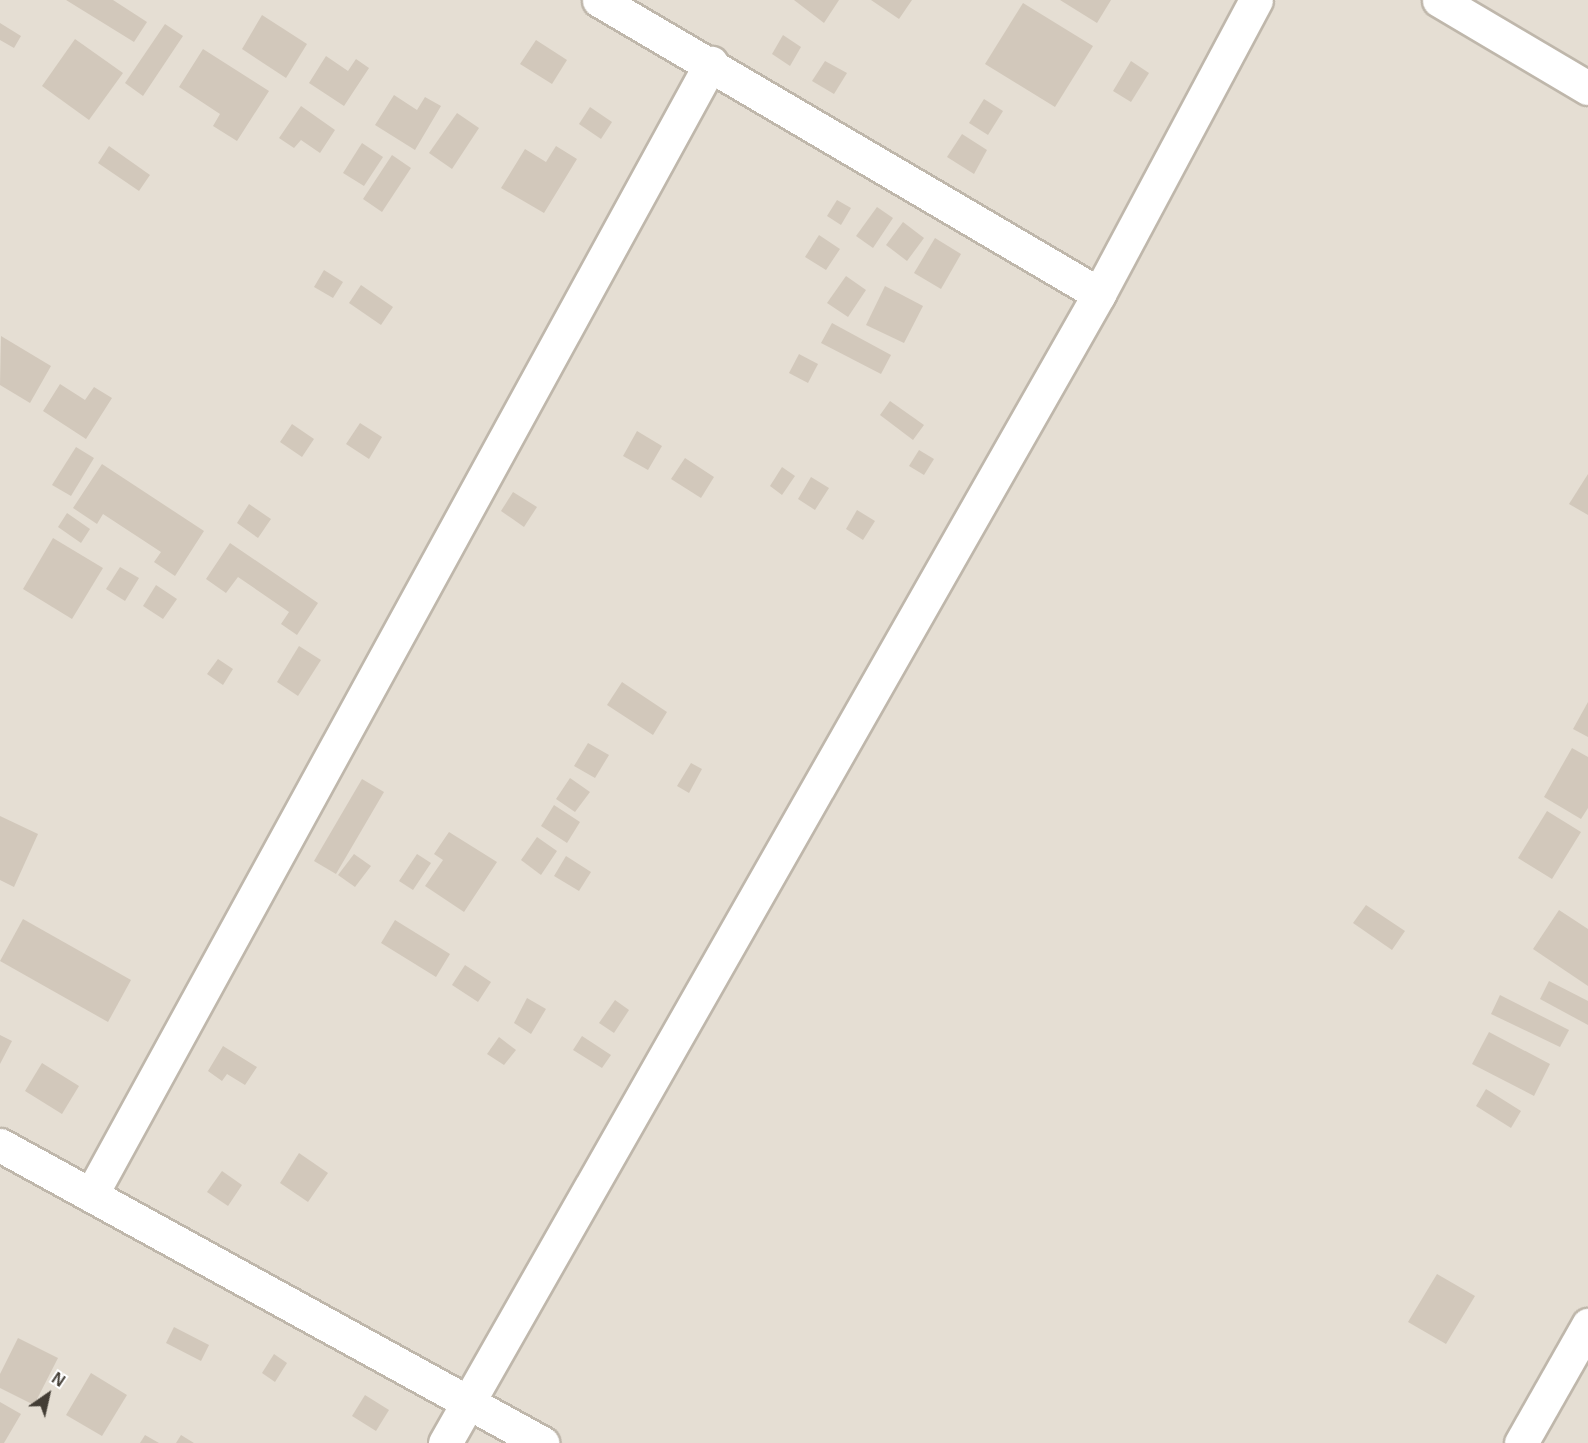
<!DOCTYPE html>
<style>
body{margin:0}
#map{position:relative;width:1588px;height:1443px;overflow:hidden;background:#f1ede5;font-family:Helvetica,sans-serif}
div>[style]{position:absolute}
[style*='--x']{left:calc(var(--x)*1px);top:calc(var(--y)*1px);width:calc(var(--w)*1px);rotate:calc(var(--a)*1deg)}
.residential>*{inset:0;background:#e5ded3}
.building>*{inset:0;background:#d2c8bb}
.roads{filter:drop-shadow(2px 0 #bfb7ab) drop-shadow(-2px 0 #bfb7ab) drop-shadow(0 2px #bfb7ab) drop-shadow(0 -2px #bfb7ab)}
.minor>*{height:33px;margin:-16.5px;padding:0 16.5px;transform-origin:16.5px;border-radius:16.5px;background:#fff}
span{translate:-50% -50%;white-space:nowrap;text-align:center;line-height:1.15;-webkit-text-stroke:5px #fff;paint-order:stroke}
.north{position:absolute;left:18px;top:1365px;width:60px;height:60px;-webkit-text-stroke:4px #fff;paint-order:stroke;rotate:34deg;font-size:16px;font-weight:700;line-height:24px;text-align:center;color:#433d35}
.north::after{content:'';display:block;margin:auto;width:21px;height:27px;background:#433d35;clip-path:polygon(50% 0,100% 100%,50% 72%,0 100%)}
</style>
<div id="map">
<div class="residential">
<i style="clip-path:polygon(0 0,1588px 0,1588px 1443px,0 1443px)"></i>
</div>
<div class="building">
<i style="clip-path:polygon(66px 0,113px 0,147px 22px,134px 42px)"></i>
<i style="clip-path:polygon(794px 0,839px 0,824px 23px)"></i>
<i style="clip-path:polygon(871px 0,912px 0,899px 19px)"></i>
<i style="clip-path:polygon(1060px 0,1111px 0,1097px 23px)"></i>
<i style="clip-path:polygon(1023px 3px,1093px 46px,1055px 107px,985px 64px)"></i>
<i style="clip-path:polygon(262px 15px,307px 44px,286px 78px,242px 49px)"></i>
<i style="clip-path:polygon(0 23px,21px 36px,14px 48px,0 40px)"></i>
<i style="clip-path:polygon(165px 24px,183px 36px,143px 96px,125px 83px)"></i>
<i style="clip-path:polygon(783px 35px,801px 47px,790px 66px,772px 54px)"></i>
<i style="clip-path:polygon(75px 39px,123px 73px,89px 120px,42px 86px)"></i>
<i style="clip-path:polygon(536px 40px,567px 60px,552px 84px,520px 64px)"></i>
<i style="clip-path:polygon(203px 49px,269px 91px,237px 141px,213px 126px,220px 114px,179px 87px)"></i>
<i style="clip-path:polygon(326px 56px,348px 71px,356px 59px,369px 68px,344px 106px,309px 83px)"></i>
<i style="clip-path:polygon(825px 61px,847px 73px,834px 94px,812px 81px)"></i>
<i style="clip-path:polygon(1131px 61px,1149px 73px,1131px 102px,1113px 91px)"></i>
<i style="clip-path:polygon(394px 95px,417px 110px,425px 97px,441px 106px,415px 150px,375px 125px)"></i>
<i style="clip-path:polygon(984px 99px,1003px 111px,988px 135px,969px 123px)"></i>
<i style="clip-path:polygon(301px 106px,335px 130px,320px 153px,301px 140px,294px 148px,279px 138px)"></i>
<i style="clip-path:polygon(590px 107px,612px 122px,601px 139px,579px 124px)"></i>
<i style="clip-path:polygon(457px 113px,479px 128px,452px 169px,429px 153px)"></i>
<i style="clip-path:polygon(962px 134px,987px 150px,974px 174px,947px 157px)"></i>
<i style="clip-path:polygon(362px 143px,383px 157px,364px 186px,343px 173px)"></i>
<i style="clip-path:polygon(109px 146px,150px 175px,139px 191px,98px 163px)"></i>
<i style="clip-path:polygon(556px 146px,577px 159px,544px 213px,501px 188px,525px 149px,546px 162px)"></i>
<i style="clip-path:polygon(392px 155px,411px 168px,382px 212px,363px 199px)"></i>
<i style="clip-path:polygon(837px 200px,851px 208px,841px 225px,827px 216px)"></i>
<i style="clip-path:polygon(877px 207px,893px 218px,873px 248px,856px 236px)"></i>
<i style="clip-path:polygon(903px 222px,924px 238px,907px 261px,886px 245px)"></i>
<i style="clip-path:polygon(819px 235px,840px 249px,826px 270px,805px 257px)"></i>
<i style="clip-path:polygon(935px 238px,961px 254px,941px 289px,914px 273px)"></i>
<i style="clip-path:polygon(324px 270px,343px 282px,333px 298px,314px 287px)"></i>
<i style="clip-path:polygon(846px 276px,866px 290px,848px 317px,827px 303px)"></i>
<i style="clip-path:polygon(361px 285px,393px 307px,381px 325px,349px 303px)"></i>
<i style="clip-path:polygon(885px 286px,923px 306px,904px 343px,866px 325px)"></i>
<i style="clip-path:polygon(832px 323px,891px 355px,881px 374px,821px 343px)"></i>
<i style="clip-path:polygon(1px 336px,51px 366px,30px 403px,0 385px)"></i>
<i style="clip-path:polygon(799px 354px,818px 364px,808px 383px,789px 373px)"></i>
<i style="clip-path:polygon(60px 384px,85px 400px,94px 387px,112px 398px,86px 439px,43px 411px)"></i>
<i style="clip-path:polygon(890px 401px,924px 425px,913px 440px,880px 415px)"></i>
<i style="clip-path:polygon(360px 423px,382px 437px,369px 459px,346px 444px)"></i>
<i style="clip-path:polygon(292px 424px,314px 439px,302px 457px,280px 442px)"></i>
<i style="clip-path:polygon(637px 431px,662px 446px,648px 470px,623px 456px)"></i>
<i style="clip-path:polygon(76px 447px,94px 458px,71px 496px,52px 485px)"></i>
<i style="clip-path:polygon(919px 450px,934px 459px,924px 475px,909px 466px)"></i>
<i style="clip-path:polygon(685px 458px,714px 477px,701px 498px,671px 479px)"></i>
<i style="clip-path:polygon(102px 464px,204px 531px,175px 576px,154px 562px,161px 552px,103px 514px,97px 524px,73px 508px)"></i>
<i style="clip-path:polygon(782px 467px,795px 476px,782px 495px,770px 486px)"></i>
<i style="clip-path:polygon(1588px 474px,1588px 515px,1569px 504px)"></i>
<i style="clip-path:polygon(811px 477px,829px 488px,815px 510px,798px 499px)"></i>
<i style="clip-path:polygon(513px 492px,537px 507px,524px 527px,501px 511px)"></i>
<i style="clip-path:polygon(249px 504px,271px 519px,258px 538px,237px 523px)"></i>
<i style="clip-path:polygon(857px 510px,875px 521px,863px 540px,846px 529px)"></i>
<i style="clip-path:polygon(67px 513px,90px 529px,81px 543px,58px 527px)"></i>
<i style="clip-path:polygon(53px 538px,103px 568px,72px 619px,23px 589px)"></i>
<i style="clip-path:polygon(230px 543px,318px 603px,297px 635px,281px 624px,289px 612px,238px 577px,226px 593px,206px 579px)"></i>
<i style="clip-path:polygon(120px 567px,139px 578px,125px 601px,106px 589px)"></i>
<i style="clip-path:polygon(156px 585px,177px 599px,163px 619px,143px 606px)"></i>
<i style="clip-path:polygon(299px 646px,321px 660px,298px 696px,277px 682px)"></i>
<i style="clip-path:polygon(218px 659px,233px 669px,223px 685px,207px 674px)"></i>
<i style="clip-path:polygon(622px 682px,667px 712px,653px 735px,607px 705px)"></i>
<i style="clip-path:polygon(1588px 702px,1588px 737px,1573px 729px)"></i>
<i style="clip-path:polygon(588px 743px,609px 755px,595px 778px,574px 766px)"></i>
<i style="clip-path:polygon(1572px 748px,1588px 757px,1588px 808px,1581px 819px,1544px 797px)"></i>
<i style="clip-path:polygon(691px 763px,702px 769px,689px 793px,677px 786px)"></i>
<i style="clip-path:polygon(570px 778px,590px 792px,575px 812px,556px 799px)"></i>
<i style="clip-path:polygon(362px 779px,384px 792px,336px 874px,314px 861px)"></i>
<i style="clip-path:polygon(554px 805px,580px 822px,567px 843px,541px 826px)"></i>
<i style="clip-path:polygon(1547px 811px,1581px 832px,1552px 879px,1518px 858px)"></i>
<i style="clip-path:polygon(0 816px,38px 834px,14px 887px,0 880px)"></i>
<i style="clip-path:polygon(449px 832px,497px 862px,464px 912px,425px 886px,443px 860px,434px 854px)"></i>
<i style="clip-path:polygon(537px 837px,557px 851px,541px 875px,521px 860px)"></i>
<i style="clip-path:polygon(354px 854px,371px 866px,355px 887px,338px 875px)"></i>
<i style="clip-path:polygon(417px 854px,431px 863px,413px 890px,399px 881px)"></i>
<i style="clip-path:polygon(566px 856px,591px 872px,579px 891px,554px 876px)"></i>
<i style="clip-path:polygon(1366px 905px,1405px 931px,1392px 950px,1353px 923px)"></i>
<i style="clip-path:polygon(1559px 910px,1588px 929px,1588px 986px,1533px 949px)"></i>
<i style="clip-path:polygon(23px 919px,131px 980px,108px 1022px,0 961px)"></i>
<i style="clip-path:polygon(395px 920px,450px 954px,436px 977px,381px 943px)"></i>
<i style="clip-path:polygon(465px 965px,491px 982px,478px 1002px,452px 985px)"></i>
<i style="clip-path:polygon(1549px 981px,1588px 1001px,1588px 1025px,1540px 999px)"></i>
<i style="clip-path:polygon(1500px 995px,1569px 1030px,1560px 1047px,1491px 1014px)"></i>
<i style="clip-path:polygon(527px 998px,546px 1009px,531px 1034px,514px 1023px)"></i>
<i style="clip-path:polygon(615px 1000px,629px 1010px,614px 1033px,599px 1023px)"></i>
<i style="clip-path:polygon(1489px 1032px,1550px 1064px,1534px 1096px,1472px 1064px)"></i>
<i style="clip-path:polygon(0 1035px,12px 1041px,0 1064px)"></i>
<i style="clip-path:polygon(582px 1036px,611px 1055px,602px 1068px,573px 1050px)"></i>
<i style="clip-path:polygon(499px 1037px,516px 1050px,504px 1065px,487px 1054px)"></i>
<i style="clip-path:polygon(223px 1046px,257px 1067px,245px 1085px,227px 1074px,222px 1081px,208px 1071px)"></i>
<i style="clip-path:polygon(42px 1063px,79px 1086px,62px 1114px,25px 1091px)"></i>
<i style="clip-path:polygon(1486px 1089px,1521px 1111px,1511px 1128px,1476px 1106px)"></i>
<i style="clip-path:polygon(299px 1153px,328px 1173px,308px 1202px,280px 1183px)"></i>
<i style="clip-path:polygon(222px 1171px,242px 1185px,228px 1206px,207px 1192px)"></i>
<i style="clip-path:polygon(1437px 1274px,1475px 1296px,1446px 1344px,1408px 1322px)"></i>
<i style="clip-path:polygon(174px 1327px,209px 1345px,201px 1361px,166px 1343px)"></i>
<i style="clip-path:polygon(18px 1338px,58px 1358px,34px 1405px,0 1388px,0 1374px)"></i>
<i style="clip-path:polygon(274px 1354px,287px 1363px,275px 1382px,262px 1373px)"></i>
<i style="clip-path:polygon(91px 1373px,127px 1395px,102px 1436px,66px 1415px)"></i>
<i style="clip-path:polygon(365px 1395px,389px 1410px,376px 1431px,352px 1416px)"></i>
<i style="clip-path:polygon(0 1402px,21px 1414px,4px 1443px,0 1443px)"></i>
<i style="clip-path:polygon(145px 1435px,159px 1443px,140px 1443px)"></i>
<i style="clip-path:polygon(181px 1435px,194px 1443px,176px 1443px)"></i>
</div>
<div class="roads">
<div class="minor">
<i style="--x:599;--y:0;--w:580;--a:30.46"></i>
<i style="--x:1439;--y:0;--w:173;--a:30.6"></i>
<i style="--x:0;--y:1145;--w:619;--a:28.8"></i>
<i style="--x:91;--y:1195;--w:1291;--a:-61.29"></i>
<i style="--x:445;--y:1443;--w:1322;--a:-60.35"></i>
<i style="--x:1099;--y:294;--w:333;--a:-61.9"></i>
<i style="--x:1521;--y:1443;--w:136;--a:-60.4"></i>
</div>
</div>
<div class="north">N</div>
</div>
